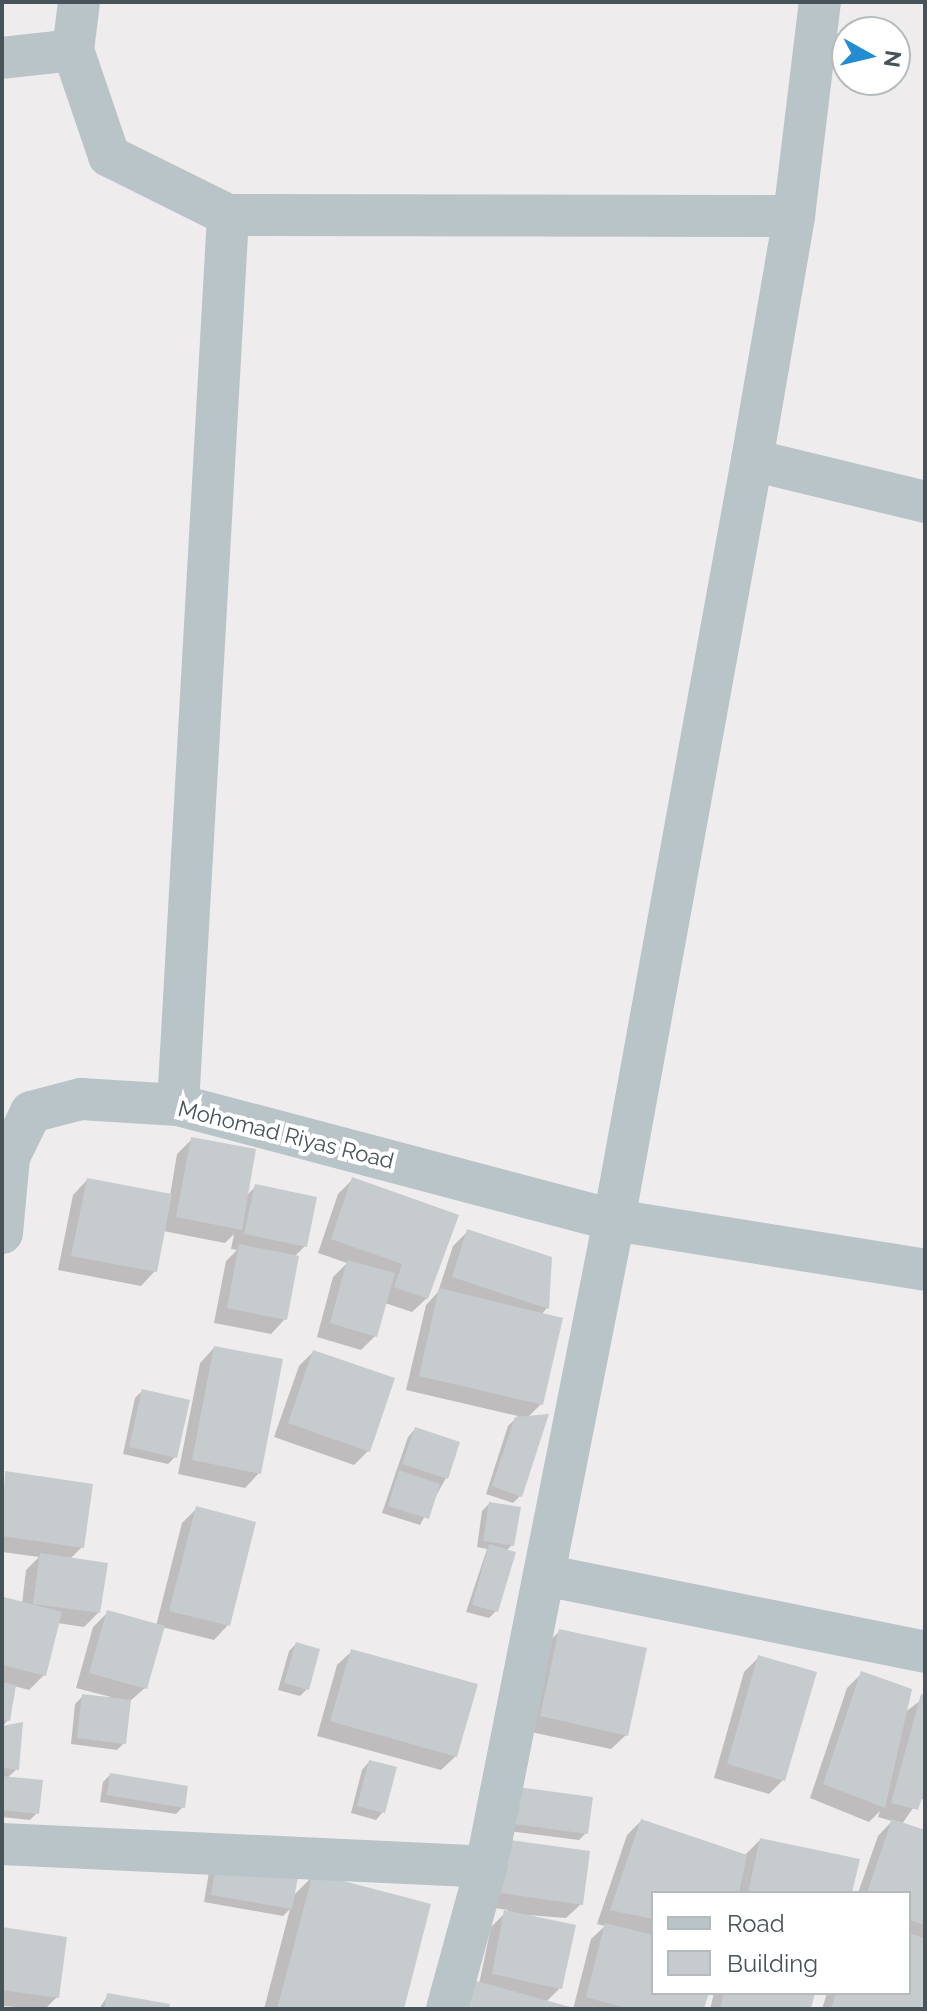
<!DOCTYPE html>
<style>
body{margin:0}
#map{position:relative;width:927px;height:2011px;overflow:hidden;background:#efeced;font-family:Raleway,sans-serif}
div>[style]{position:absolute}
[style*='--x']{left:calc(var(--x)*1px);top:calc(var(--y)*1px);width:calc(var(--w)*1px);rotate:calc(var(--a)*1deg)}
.shadow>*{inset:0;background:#0003}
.building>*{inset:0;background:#c6cbce}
.street>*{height:42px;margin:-21px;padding:0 21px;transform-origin:21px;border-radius:21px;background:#b9c4c9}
span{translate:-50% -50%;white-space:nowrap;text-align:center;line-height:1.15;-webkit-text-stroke:8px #fff;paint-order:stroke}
.street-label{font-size:22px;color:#465359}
.frame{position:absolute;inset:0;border:4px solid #465359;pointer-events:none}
.legend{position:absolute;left:651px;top:1891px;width:260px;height:104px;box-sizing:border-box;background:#fff;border:2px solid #b5babd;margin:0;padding:10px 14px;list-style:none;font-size:24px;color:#465359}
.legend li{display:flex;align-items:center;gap:16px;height:40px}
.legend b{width:40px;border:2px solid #b5babd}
.north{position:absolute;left:831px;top:16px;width:80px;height:80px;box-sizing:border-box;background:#fff;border:2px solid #b5babd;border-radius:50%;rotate:98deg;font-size:22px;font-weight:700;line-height:32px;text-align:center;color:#465359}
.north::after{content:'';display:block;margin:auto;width:28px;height:36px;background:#248dd2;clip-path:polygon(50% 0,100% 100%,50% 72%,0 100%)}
</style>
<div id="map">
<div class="shadow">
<i style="clip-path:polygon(192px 1139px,246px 1196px,256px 1186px,305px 1246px,294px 1257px,285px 1319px,271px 1334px,214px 1323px,226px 1261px,237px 1250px,231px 1249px,234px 1234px,225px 1243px,163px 1231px,155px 1271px,141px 1286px,58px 1270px,73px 1195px,87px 1180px,170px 1196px,177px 1154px)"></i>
<i style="clip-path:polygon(352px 1180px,427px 1298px,412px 1312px,385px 1303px,375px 1336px,361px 1350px,317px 1337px,333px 1277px,347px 1263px,318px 1253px,338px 1194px)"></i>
<i style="clip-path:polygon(468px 1231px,547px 1308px,541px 1315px,541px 1404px,527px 1418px,520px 1496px,513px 1503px,486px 1494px,508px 1426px,518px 1416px,406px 1390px,426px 1305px,438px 1292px,453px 1246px)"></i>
<i style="clip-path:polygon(214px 1348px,259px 1473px,245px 1488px,178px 1474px,200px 1363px)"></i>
<i style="clip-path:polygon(313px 1352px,368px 1451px,354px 1465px,274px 1437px,299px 1366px)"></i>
<i style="clip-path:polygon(142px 1391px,175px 1457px,168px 1464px,123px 1454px,135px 1398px)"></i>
<i style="clip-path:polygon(415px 1429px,446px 1478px,420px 1525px,382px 1513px,408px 1437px)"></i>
<i style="clip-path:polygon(6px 1473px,82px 1547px,70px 1559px,99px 1612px,84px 1627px,57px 1623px,44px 1675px,29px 1690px,14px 1686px,8px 1720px,2px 1727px,2px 1602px,22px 1604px,26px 1570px,39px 1557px,2px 1552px)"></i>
<i style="clip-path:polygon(489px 1504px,512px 1545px,506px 1551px,496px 1611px,489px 1618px,466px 1612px,487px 1549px,477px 1547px,482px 1511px)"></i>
<i style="clip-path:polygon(196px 1509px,228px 1625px,214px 1640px,162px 1627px,145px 1688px,129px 1702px,124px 1743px,117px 1750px,71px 1744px,75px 1704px,83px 1696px,111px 1697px,76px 1688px,93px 1627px,108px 1612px,156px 1626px,182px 1523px)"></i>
<i style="clip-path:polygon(560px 1631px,626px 1735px,611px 1749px,526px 1731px,545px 1645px)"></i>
<i style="clip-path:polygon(296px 1644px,307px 1689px,300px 1696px,278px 1690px,289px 1651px)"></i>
<i style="clip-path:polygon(352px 1651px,456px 1756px,441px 1770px,317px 1736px,337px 1665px)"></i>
<i style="clip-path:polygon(759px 1657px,783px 1780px,769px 1794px,714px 1778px,744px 1672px)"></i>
<i style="clip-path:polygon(862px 1673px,904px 1713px,925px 1697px,925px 1800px,920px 1798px,902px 1824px,925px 1832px,925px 2009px,822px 2009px,827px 1993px,909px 1993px,909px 1893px,858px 1893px,878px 1836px,892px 1821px,878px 1817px,880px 1811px,869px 1822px,810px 1798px,847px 1688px)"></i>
<i style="clip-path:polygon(2px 1728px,17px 1769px,7px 1778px,37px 1813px,30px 1820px,2px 1817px)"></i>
<i style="clip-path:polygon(369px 1762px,383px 1812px,376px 1820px,351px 1813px,362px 1770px)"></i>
<i style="clip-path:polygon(110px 1775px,183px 1807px,176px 1814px,100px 1802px,103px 1782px)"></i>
<i style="clip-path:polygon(504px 1796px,586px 1833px,579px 1840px,500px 1830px)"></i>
<i style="clip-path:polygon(641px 1821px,744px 1856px,760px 1840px,850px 1893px,653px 1893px,653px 1993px,707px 1993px,702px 2009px,573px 2009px,591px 1939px,605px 1926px,597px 1924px,627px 1835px)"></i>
<i style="clip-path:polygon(488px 1855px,581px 1904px,566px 1918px,514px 1914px,560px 1988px,546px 2002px,569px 2009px,479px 1984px,491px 1927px,508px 1910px,481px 1906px)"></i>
<i style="clip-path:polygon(209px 1872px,292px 1897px,314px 1875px,402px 2009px,264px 2009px,290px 1909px,283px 1916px,204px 1902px)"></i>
<i style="clip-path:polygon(2px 1929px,57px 1997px,45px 2009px,2px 2006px)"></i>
<i style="clip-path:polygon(714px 1993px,813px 1993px,809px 2009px,710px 2009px)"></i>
<i style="clip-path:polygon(108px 1995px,167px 2009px,99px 2009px)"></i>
</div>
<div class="building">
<i style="clip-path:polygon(191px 1137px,256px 1149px,242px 1230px,176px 1217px)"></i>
<i style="clip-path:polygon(352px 1177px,459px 1215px,428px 1299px,394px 1287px,402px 1264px,331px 1239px)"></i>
<i style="clip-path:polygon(87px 1178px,172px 1194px,157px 1272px,71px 1256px)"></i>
<i style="clip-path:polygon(255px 1184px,317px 1197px,307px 1247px,244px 1234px)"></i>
<i style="clip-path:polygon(467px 1229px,552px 1257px,549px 1309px,452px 1277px)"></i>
<i style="clip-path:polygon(239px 1244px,299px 1256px,287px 1320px,227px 1308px)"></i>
<i style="clip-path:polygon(347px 1260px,395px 1273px,377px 1337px,330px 1323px)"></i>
<i style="clip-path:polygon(439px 1288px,563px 1318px,543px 1405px,419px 1376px)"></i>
<i style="clip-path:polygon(214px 1346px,283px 1359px,261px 1474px,192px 1460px)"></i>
<i style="clip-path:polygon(313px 1350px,395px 1378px,370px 1452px,288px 1423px)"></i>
<i style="clip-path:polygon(142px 1389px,190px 1400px,177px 1458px,129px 1447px)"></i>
<i style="clip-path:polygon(549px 1414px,522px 1497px,492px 1486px,515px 1417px)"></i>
<i style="clip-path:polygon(415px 1427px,460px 1442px,448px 1479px,402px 1464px)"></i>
<i style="clip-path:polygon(399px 1470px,440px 1484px,429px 1519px,388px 1506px)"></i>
<i style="clip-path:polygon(5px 1471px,93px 1484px,84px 1548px,2px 1536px)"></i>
<i style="clip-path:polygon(489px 1502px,521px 1507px,514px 1546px,483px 1541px)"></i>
<i style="clip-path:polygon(196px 1506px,256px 1522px,230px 1626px,169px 1611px)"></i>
<i style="clip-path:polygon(489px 1544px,516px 1552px,498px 1612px,472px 1605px)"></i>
<i style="clip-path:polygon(40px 1553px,108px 1563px,100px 1613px,33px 1604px)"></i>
<i style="clip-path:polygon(4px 1597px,62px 1612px,46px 1676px,2px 1665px)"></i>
<i style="clip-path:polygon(107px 1610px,165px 1626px,147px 1689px,89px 1673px)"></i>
<i style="clip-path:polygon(559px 1629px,647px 1648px,628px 1736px,540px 1716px)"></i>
<i style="clip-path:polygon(296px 1642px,320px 1649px,309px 1690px,284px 1683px)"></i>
<i style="clip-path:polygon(351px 1649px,478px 1684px,457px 1757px,330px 1721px)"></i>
<i style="clip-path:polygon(758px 1655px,817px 1672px,785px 1781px,727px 1764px)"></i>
<i style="clip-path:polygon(861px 1671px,912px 1689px,885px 1808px,823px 1784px)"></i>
<i style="clip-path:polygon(2px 1682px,16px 1685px,10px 1721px,2px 1720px)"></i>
<i style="clip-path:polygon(82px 1694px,131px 1700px,126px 1744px,77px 1738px)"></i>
<i style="clip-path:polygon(921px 1694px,925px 1695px,925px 1788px,918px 1810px,891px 1803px)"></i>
<i style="clip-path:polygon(23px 1722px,19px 1770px,2px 1768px,2px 1726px)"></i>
<i style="clip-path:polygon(369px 1760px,397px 1767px,385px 1813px,357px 1806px)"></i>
<i style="clip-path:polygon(110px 1773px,188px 1786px,185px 1808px,107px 1795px)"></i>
<i style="clip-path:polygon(2px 1776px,43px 1780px,39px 1814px,2px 1810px)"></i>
<i style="clip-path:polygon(510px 1786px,593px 1797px,588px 1834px,506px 1823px)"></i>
<i style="clip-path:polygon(641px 1819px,747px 1855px,739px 1893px,653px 1893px,653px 1919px,610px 1910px)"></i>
<i style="clip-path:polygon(892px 1819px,925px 1830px,925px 1925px,909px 1920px,909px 1893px,867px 1893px)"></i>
<i style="clip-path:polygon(760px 1838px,860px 1859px,852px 1893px,748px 1893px)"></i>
<i style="clip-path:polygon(502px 1839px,590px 1851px,583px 1905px,495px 1892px)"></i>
<i style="clip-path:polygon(216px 1863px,298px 1877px,292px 1909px,211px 1895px)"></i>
<i style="clip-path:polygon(313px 1873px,431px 1904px,404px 2009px,277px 2009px)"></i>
<i style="clip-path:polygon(504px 1910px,576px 1925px,562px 1989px,492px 1974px)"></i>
<i style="clip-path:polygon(605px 1923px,653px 1935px,653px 1993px,709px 1993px,704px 2009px,629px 2009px,586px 1997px)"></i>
<i style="clip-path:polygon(2px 1927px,67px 1937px,59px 1998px,2px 1990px)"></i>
<i style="clip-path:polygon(909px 1933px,925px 1938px,925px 2009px,831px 2009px,836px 1993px,909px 1993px)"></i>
<i style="clip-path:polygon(469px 1979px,574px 2008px,573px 2009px,461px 2009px)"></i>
<i style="clip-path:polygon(107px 1993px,170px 2004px,169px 2009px,104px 2009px)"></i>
<i style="clip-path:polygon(724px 1993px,815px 1993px,811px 2009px,720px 2009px)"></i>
</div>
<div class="street">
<i style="--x:79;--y:2;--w:48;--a:97.1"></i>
<i style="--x:73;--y:50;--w:112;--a:71.2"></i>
<i style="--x:109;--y:156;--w:133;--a:26.4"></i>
<i style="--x:228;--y:215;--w:566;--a:0.1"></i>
<i style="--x:2;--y:58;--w:71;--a:-6.4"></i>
<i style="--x:752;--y:460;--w:178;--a:13.6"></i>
<i style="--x:178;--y:1105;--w:891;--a:-86.78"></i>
<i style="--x:2;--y:1233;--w:76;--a:-84.7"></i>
<i style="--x:9;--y:1157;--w:50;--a:-63.9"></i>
<i style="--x:31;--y:1112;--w:52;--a:-14.6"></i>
<i style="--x:81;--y:1099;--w:97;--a:3.5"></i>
<i style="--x:178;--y:1105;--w:451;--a:14.8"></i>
<i style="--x:614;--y:1220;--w:315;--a:9.1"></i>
<i style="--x:544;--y:1575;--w:389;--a:11.4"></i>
<i style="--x:2;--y:1844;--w:485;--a:2.7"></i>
<i style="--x:447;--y:2009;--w:147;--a:-74.6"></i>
<i style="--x:486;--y:1867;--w:660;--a:-78.81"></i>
<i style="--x:614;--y:1220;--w:772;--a:-79.71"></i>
<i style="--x:752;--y:460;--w:248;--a:-80.2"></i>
<i style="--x:794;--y:216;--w:216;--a:-83.1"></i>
</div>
<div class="street-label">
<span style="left:286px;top:1135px;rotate:14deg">Mohomad Riyas Road</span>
</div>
<div class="frame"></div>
<ul class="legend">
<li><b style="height:10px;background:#b9c4c9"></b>Road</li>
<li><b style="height:22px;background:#c6cbce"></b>Building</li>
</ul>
<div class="north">N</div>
</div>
